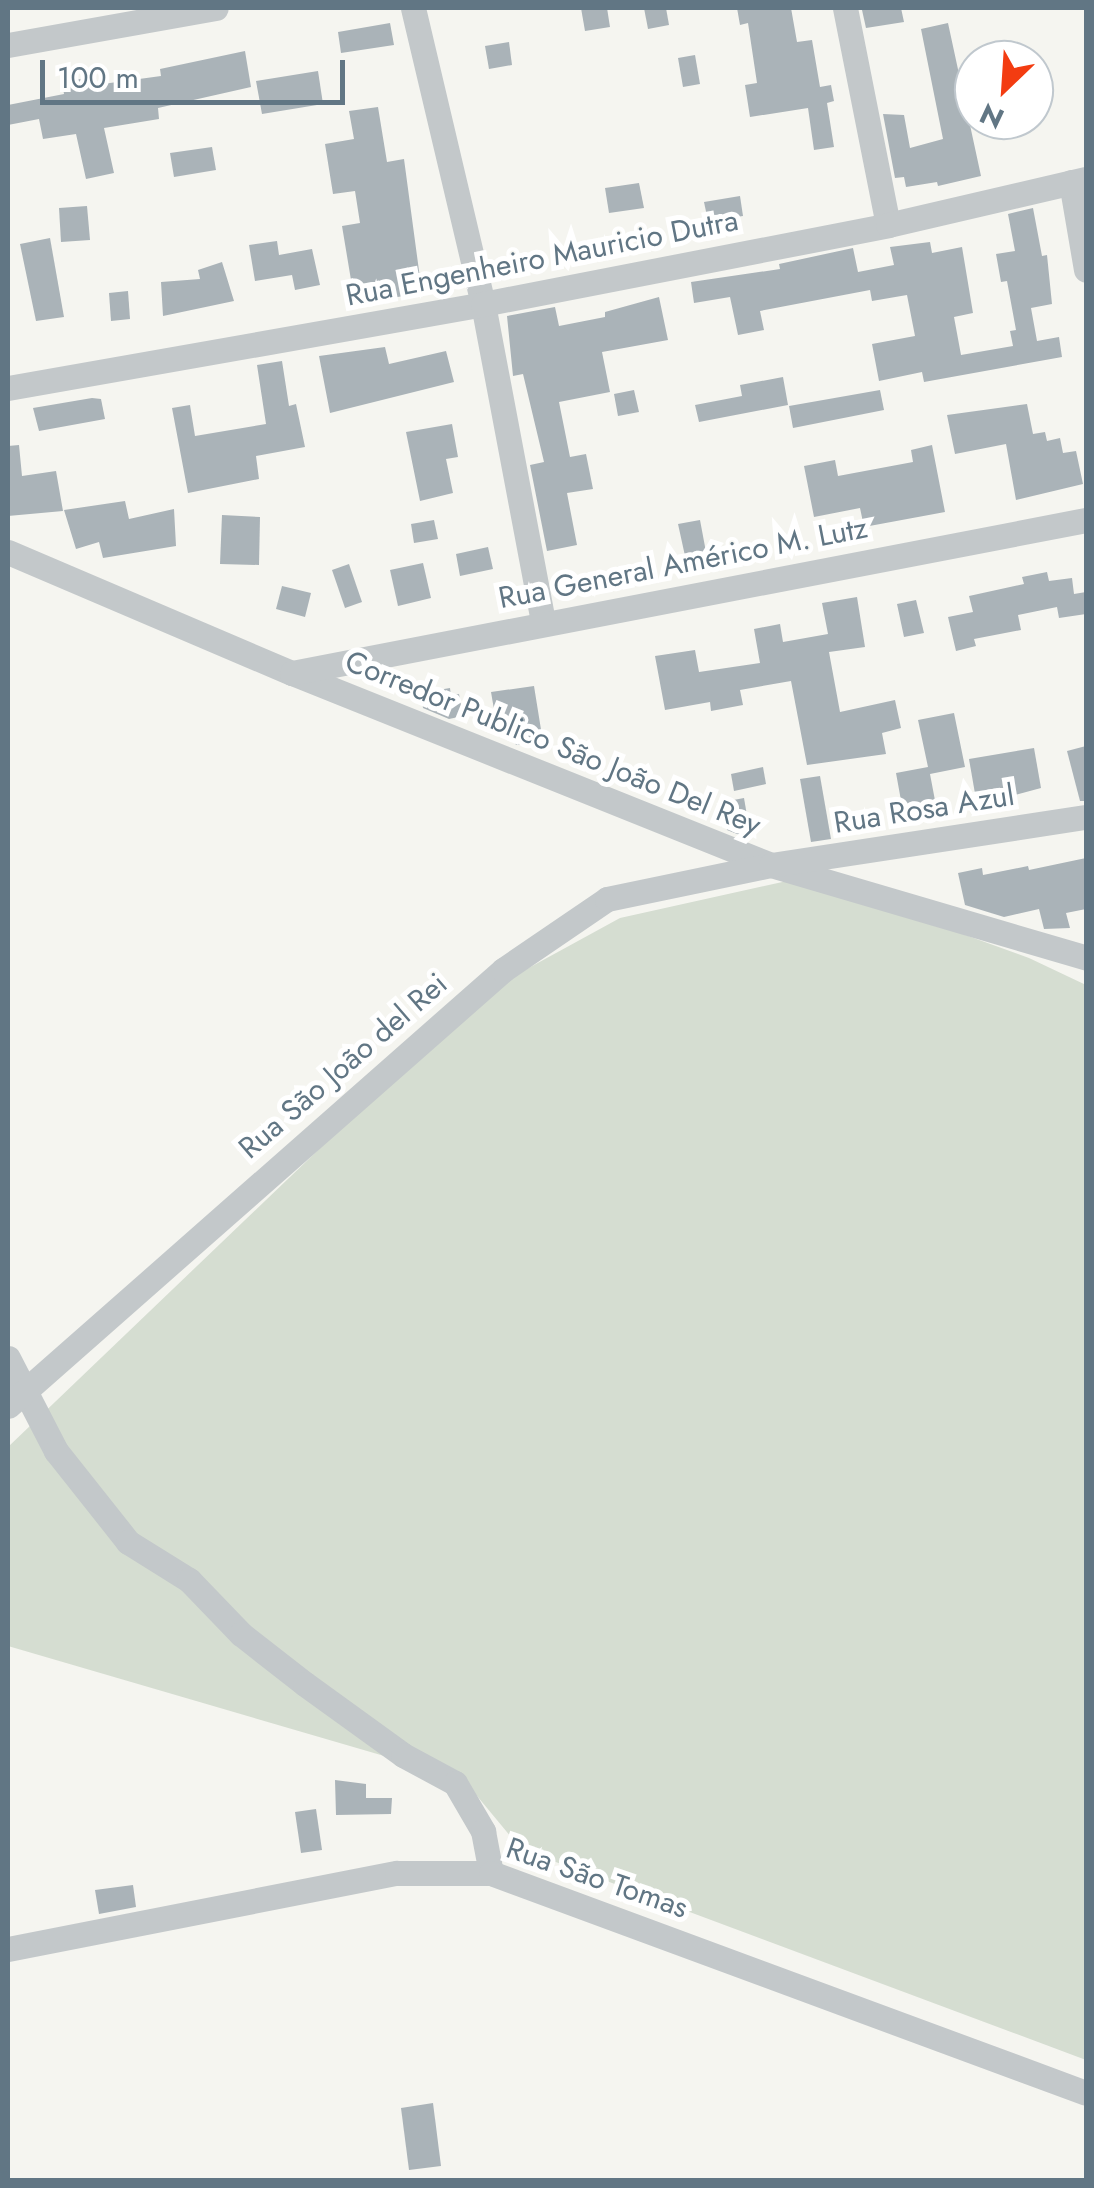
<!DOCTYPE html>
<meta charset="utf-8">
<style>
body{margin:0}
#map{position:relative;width:1094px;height:2188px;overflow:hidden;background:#f5f5f0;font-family:Jost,sans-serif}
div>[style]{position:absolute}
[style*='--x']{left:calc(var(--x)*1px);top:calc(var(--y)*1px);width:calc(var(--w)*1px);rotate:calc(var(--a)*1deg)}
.green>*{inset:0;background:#d5ddd1}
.building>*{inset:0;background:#aab3b8}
.minor>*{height:25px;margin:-12.5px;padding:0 12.5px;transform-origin:12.5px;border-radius:12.5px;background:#c3c8ca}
span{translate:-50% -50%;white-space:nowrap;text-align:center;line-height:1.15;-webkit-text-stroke:10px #fff;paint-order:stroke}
.street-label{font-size:30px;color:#617684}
.frame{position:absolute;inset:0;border:10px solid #617684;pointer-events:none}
.north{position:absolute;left:954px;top:40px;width:100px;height:100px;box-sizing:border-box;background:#fff;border:2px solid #c0c8ce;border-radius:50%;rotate:205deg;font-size:28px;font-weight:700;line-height:40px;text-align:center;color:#617684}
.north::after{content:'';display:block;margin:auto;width:35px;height:45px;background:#f33c11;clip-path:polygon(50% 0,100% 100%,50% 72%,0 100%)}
.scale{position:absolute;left:40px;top:60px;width:305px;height:45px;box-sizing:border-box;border:5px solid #617684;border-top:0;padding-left:12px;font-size:30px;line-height:35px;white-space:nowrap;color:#617684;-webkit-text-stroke:8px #fff;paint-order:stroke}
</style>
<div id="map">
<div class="green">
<i style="clip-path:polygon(805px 877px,1029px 958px,1086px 985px,1086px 2060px,521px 1849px,463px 1779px,8px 1646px,8px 1447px,481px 994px,620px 918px)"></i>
</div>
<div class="building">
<i style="clip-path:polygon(581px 8px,607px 8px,610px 27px,585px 31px)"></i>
<i style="clip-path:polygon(644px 8px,666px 8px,669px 25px,648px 29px)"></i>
<i style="clip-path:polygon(737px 8px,791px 8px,797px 42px,812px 40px,820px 87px,831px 85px,834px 101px,827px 103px,834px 147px,814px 150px,808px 108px,750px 117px,745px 85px,757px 83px,748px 23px,740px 25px)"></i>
<i style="clip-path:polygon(876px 8px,901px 8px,904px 22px,866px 28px,862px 10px)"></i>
<i style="clip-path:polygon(390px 23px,394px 45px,341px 53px,338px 32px)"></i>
<i style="clip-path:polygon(948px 23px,981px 176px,938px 186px,937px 182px,906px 187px,904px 177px,895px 178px,883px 114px,904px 115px,910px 148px,943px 139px,921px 29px)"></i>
<i style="clip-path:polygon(509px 42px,512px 65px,489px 69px,485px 46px)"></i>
<i style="clip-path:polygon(245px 51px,251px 87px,158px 108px,159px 119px,104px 128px,114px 173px,86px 179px,76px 134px,43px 139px,39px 119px,8px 125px,8px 105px,64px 94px,62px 82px,86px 78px,88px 86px,161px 76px,160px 69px)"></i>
<i style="clip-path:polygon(695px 55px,700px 84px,683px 87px,678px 58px)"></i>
<i style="clip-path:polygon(318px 71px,323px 104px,262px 114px,256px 81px)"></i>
<i style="clip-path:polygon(378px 107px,387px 162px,404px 159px,422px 293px,355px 304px,342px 226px,360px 223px,355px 191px,333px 194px,325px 144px,354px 139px,349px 111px)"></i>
<i style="clip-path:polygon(212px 147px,216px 170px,174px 177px,170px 153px)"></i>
<i style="clip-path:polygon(639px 183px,644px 208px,609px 213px,605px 188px)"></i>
<i style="clip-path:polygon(740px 196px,743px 216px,708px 221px,704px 202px)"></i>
<i style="clip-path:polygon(87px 206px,90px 240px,61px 242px,59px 208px)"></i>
<i style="clip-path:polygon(1033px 208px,1042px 256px,1047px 255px,1052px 304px,1031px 308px,1037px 341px,1059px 337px,1062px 357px,924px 382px,922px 372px,879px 381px,872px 344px,915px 336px,907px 295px,872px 301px,870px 290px,760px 311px,764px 330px,738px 335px,730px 297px,694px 303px,691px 282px,780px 269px,779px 264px,853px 248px,858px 272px,894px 265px,890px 247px,930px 242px,932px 253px,962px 247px,973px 313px,954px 317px,961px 355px,1013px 346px,1010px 331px,1016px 330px,1007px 281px,1001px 282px,996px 254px,1015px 251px,1008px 214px)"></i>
<i style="clip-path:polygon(50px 238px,64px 317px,36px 321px,20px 244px)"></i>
<i style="clip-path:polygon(277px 241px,279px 255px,312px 249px,320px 285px,295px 290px,292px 275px,255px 281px,249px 245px)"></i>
<i style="clip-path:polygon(222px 262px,234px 301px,163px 316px,161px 282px,200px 279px,198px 270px)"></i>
<i style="clip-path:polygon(128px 291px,130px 319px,111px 321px,109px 293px)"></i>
<i style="clip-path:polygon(659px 297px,668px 340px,602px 352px,610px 392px,559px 402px,570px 457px,586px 454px,593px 489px,567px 493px,577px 545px,547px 551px,530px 465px,544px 462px,523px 374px,513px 376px,507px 316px,555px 307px,559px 326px,605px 317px,605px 312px)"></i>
<i style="clip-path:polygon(385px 347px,389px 364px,446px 351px,454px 382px,330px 413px,319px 356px)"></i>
<i style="clip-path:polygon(282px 361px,289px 406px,296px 404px,305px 447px,256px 456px,259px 479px,188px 493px,172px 408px,190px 405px,195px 436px,266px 424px,257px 365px)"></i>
<i style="clip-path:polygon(783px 377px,788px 405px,699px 422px,695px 405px,742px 396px,740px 385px)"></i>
<i style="clip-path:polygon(634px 390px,639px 412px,618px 416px,614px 394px)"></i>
<i style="clip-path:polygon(880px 390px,884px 410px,793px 428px,789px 406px)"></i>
<i style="clip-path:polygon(92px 398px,101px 399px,105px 419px,39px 431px,33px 408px)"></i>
<i style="clip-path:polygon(1027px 404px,1033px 434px,1045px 432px,1047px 441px,1060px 438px,1063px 453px,1076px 451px,1083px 484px,1016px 500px,1006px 444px,955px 454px,947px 415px)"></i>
<i style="clip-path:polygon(452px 424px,458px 457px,446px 459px,453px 493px,420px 501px,406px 432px)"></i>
<i style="clip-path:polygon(19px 445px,22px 476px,56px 471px,63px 511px,8px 516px,8px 446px)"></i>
<i style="clip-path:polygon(932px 445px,945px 512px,864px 527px,860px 508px,814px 517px,804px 466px,835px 460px,838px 476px,913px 462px,911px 450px)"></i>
<i style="clip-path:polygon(125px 501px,129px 519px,174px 509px,176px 546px,103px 558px,99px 542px,76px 549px,64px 510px)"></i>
<i style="clip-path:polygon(222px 515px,260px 517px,259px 565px,220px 564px)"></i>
<i style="clip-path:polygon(434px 520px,438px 539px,414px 543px,411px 524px)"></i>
<i style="clip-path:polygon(700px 520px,706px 552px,685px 556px,678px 524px)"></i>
<i style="clip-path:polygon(488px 547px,493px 569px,460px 576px,456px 554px)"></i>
<i style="clip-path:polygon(423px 563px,431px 598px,398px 606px,390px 570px)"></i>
<i style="clip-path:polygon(349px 564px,362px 602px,345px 608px,332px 570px)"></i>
<i style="clip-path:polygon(1047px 572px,1049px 581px,1072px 578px,1074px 594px,1086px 592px,1086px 614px,1059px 618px,1057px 607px,1018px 615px,1021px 630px,974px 639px,976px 646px,956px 651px,948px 617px,973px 612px,969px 596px,1024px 584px,1022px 577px)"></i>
<i style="clip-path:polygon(282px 586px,311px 593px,305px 617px,276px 609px)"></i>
<i style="clip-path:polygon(857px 597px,865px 647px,829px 652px,840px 712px,895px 700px,901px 728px,882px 733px,886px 754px,807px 765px,791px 681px,740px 690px,743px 705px,711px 711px,710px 702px,665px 710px,655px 656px,695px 650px,699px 672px,760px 663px,754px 629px,780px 624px,783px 642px,828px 634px,822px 603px)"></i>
<i style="clip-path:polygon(916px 600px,924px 633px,904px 637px,897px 604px)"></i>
<i style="clip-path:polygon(534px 686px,543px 742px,516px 745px,510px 731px,498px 733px,491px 692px)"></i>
<i style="clip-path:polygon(450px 688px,451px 696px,459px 694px,463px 716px,449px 719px,423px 708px,421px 693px)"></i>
<i style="clip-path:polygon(954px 713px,965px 767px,930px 774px,937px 811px,904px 817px,896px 773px,928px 767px,918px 720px)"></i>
<i style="clip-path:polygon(1086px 746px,1086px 801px,1080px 801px,1067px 751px)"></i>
<i style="clip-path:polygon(1034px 748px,1041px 788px,977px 805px,969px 759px)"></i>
<i style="clip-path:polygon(763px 767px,766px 784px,734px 791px,731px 774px)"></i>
<i style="clip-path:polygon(820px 776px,831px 839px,811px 842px,800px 779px)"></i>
<i style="clip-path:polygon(744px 798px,751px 839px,750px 839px,727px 830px,723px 802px)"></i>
<i style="clip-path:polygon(1086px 858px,1086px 909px,1066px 913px,1070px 928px,1044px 929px,1039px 909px,1004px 917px,965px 905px,958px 873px,982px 868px,983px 875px,1028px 866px,1029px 870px)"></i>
<i style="clip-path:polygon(335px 1780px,366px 1784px,366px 1798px,392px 1798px,391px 1814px,336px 1815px)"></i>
<i style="clip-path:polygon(316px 1809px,322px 1850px,301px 1853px,295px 1812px)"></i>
<i style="clip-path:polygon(133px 1885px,136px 1907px,99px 1914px,95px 1890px)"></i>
<i style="clip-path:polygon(433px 2103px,441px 2166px,409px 2170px,401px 2108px)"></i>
</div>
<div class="minor">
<i style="--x:413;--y:8;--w:304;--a:76.7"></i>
<i style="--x:483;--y:304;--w:324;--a:79.3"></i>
<i style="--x:845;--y:8;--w:221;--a:78.8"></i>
<i style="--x:8;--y:45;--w:211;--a:-10.1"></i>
<i style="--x:1071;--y:182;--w:89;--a:80.3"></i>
<i style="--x:8;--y:388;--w:482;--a:-10"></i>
<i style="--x:483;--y:304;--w:413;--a:-11"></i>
<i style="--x:888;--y:225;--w:203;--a:-13.1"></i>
<i style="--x:8;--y:552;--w:309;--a:23.1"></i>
<i style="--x:292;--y:673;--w:516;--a:21.84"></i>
<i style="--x:771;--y:865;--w:328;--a:16.4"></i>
<i style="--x:292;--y:673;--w:809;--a:-10.91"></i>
<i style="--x:8;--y:1358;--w:105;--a:62.7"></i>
<i style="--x:56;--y:1451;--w:116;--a:51.6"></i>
<i style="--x:128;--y:1542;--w:72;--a:31.9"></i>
<i style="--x:189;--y:1580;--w:75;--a:46.1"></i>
<i style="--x:241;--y:1634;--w:81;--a:38"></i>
<i style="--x:305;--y:1684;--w:121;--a:35.9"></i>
<i style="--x:403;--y:1755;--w:59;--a:28.3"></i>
<i style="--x:455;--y:1783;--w:56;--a:59.7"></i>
<i style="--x:483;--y:1831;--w:43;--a:79.2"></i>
<i style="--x:8;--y:1406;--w:660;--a:-41.37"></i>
<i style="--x:503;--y:970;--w:126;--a:-34.3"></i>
<i style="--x:607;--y:899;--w:167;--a:-11.7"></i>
<i style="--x:771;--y:865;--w:319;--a:-8.7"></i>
<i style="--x:8;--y:1949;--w:396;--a:-11.1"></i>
<i style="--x:397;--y:1873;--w:94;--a:0"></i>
<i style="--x:491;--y:1873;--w:634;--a:20.29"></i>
</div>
<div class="street-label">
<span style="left:542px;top:258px;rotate:-11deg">Rua Engenheiro Mauricio Dutra</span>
<span style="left:683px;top:563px;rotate:-11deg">Rua General Américo M. Lutz</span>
<span style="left:553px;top:743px;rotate:22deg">Corredor Publico São João Del Rey</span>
<span style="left:924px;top:809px;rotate:-9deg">Rua Rosa Azul</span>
<span style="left:343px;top:1066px;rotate:-41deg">Rua São João del Rei</span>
<span style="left:597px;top:1878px;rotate:19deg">Rua São Tomas</span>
</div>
<div class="frame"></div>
<div class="north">N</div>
<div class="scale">100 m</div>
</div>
